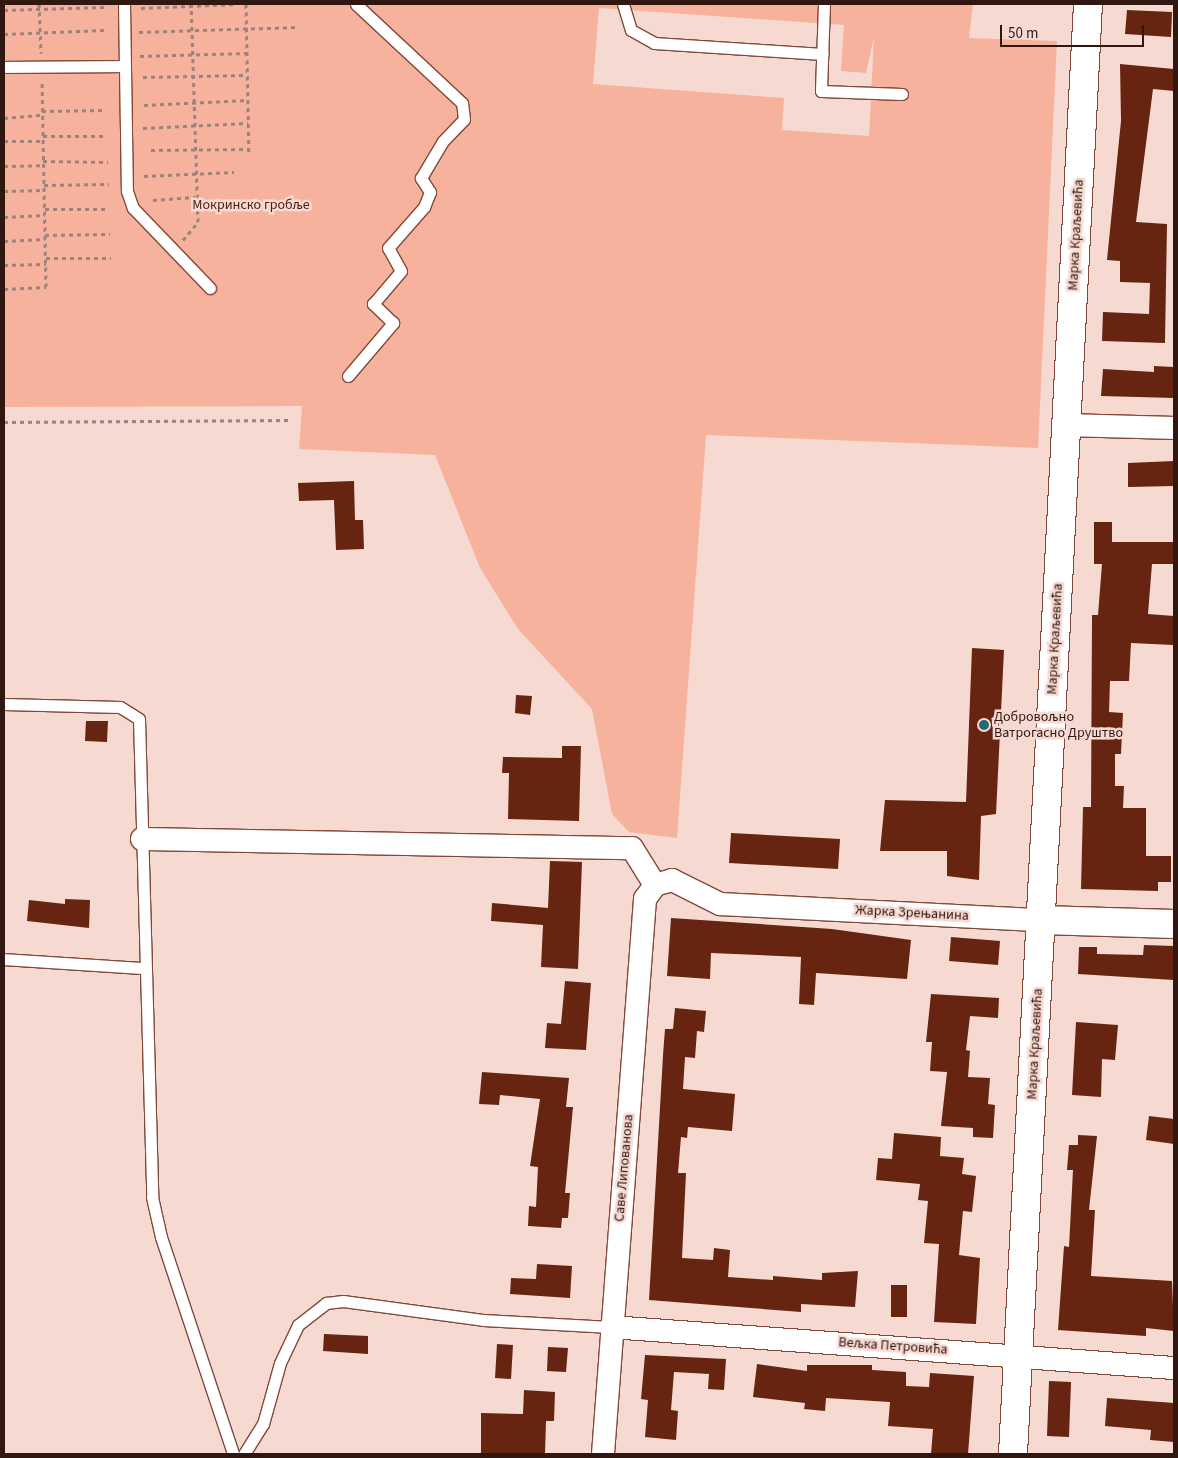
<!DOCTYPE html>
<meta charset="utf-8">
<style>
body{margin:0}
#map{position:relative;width:1178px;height:1458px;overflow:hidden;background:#f6dad2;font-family:"Source Sans 3",sans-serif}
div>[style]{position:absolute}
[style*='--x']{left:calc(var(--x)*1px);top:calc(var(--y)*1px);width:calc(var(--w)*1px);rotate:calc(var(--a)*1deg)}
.green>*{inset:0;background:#f6b29d}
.building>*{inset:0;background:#672410}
.path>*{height:3px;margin-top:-1.5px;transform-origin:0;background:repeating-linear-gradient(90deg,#9d837b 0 4px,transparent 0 8px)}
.roads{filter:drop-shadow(1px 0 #824938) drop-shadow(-1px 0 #824938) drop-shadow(0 1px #824938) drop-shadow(0 -1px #824938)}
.lane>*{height:11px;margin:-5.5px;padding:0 5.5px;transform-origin:5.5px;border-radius:5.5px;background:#fff}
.street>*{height:22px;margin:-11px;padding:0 11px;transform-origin:11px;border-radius:11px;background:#fff}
.secondary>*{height:28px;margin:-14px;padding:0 14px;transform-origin:14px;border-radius:14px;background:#fff}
.primary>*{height:28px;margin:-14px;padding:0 14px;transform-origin:14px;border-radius:14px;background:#fff}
.dots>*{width:14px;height:14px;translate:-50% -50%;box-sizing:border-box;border:2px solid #f6dad2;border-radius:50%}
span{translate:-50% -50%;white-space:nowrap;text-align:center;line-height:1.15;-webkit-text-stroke:5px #f6dad2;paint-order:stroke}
.park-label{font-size:14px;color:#4d1c0d}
.street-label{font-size:14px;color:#301811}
.poi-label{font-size:14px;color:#301811}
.left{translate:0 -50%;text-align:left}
.frame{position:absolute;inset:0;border:5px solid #301811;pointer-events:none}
.scale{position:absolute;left:1000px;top:25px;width:144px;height:22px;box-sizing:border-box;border:2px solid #301811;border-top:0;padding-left:6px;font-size:15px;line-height:18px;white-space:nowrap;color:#301811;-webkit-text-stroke:4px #f6dad2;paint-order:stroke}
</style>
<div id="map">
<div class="green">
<i style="clip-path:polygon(evenodd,4px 4px,973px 4px,969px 38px,1057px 41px,1038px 448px,706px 435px,677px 838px,629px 832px,612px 814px,592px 709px,518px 629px,480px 568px,435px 455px,299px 449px,302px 406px,4px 407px,4px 4px,599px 8px,844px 25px,841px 71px,866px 73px,874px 37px,869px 136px,782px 130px,784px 98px,593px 84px,599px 8px)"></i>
</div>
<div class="building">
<i style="clip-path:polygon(1127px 10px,1172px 12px,1171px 37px,1125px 34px)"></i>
<i style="clip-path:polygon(1120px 64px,1174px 69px,1174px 91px,1153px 89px,1136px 222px,1167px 224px,1165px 343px,1102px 341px,1103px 312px,1149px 314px,1150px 283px,1120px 282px,1120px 261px,1107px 260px,1121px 121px)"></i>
<i style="clip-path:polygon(1154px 366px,1174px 367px,1174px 398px,1101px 396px,1103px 369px,1154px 372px)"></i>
<i style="clip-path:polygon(1174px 461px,1174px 486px,1128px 487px,1128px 463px)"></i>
<i style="clip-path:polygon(354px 481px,355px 520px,363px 520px,364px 549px,336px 550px,334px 500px,299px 501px,298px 483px)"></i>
<i style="clip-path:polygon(1094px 522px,1112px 522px,1112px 542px,1174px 542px,1174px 564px,1152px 564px,1148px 614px,1174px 616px,1173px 645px,1131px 643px,1129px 681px,1110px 681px,1109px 712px,1123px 713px,1121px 754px,1115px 754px,1115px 786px,1124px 786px,1123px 808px,1146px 808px,1146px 856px,1171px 856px,1171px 882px,1158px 882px,1158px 891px,1081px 889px,1083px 807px,1091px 807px,1092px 615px,1098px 615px,1102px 564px,1094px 564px)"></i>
<i style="clip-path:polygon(972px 648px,1004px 650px,996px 814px,981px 816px,979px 880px,947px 876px,947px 851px,880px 851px,885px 800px,966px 802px)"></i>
<i style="clip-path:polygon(516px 695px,532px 696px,530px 715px,515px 713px)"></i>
<i style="clip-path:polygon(86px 721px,108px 721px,107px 742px,85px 741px)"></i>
<i style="clip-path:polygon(562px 746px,581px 746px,579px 821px,508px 819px,509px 773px,502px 773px,503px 757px,562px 758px)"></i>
<i style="clip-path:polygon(731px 833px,840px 839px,838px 869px,729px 863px)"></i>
<i style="clip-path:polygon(550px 861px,582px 862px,578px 969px,541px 967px,543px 925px,491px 921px,492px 903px,548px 908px)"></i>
<i style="clip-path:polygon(65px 899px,90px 900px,89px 928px,27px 921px,29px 900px,65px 904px)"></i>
<i style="clip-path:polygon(671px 918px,832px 929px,911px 940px,907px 979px,816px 973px,814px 1005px,799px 1004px,801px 957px,711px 953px,710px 979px,667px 976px)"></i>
<i style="clip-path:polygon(951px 937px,1000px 941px,998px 965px,949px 961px)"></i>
<i style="clip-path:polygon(1144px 945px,1174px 946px,1174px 980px,1078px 974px,1079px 947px,1097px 947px,1097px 954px,1143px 955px)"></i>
<i style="clip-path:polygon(565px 981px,591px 983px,586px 1050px,545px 1048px,547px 1023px,561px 1024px)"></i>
<i style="clip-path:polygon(931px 994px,999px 998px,998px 1018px,970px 1016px,966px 1050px,970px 1051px,968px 1077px,990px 1078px,988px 1104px,995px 1105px,993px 1138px,973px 1137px,973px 1128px,941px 1126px,947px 1072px,930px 1071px,932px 1042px,926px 1042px)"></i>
<i style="clip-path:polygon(675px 1008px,706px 1011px,704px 1032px,697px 1031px,695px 1058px,685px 1057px,683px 1089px,735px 1094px,732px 1131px,688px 1127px,687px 1138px,681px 1137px,678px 1173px,686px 1173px,682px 1258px,713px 1260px,714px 1248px,730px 1250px,728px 1277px,773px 1280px,773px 1276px,822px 1280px,822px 1273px,858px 1271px,855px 1307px,801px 1304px,801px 1312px,649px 1300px,663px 1055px,665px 1029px,673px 1029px)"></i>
<i style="clip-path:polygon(1076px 1022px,1118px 1025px,1115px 1060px,1102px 1059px,1101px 1097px,1072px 1095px)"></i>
<i style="clip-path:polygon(482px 1072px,569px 1078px,566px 1107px,573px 1107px,565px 1193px,570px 1193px,568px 1218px,562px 1218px,561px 1228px,528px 1226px,529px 1206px,536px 1207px,538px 1167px,530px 1166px,540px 1099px,500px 1095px,499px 1105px,479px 1104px)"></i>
<i style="clip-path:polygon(1149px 1116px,1174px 1119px,1174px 1144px,1146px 1140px)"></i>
<i style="clip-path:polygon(894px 1133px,941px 1137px,940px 1156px,964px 1158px,962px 1174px,976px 1176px,972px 1212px,963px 1211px,959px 1255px,980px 1258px,976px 1324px,934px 1322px,939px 1244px,924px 1243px,928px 1201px,918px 1200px,920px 1184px,876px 1180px,878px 1158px,892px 1159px)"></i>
<i style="clip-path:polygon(1078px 1135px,1097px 1136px,1089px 1210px,1095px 1210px,1091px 1276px,1172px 1281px,1174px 1331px,1146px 1328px,1146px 1336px,1058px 1330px,1064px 1246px,1069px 1247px,1073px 1170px,1067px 1170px,1069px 1145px,1078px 1145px)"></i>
<i style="clip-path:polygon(537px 1264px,572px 1266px,570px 1298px,510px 1294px,511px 1278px,536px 1279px)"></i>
<i style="clip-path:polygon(891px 1285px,907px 1285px,907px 1317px,891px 1317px)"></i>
<i style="clip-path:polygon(324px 1334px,368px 1336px,368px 1354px,323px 1351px)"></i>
<i style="clip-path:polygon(497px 1344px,513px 1345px,511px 1379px,495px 1378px)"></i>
<i style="clip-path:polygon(548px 1347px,568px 1348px,566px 1372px,547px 1371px)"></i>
<i style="clip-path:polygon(645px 1355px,726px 1359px,724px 1390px,708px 1389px,709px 1374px,674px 1372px,671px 1410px,678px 1411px,676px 1440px,645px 1437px,648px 1400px,641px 1399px)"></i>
<i style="clip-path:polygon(757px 1364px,807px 1371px,807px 1365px,872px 1365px,872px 1370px,906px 1372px,906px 1386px,929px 1387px,930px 1373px,974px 1376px,968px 1454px,931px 1454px,933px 1429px,888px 1426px,890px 1402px,826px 1398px,825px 1411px,804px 1409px,805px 1403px,753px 1397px)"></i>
<i style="clip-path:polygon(1049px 1381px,1071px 1382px,1069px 1437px,1047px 1436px)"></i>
<i style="clip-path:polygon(524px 1390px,555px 1392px,554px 1421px,546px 1421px,545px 1454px,481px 1454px,481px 1413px,523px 1414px)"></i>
<i style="clip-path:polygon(1107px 1398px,1174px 1403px,1174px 1442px,1150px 1440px,1151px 1430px,1105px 1426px)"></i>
</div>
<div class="path">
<i style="--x:39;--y:4;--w:49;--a:87.7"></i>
<i style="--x:246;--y:4;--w:151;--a:88.9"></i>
<i style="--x:141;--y:8;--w:96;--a:-2.4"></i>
<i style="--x:4;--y:10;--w:100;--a:-1.7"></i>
<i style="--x:139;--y:32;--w:159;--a:-1.8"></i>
<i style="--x:4;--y:34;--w:101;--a:-2.3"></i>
<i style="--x:140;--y:56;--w:107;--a:-1.6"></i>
<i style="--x:143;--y:77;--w:104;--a:-1.1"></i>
<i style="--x:144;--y:105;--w:104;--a:-2.8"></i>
<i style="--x:42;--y:111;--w:63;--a:-0.9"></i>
<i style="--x:4;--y:118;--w:38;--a:-5"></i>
<i style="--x:143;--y:128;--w:105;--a:-2.7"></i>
<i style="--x:43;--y:136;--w:63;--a:0"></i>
<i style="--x:4;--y:141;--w:39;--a:0"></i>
<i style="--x:151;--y:150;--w:98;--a:-0.6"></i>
<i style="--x:43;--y:161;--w:65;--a:0.9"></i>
<i style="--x:4;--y:166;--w:39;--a:-1"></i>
<i style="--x:144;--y:176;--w:90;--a:-2.5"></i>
<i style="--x:44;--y:185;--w:65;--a:-0.9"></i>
<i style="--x:4;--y:191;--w:40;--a:-1.4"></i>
<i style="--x:153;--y:200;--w:42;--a:-4.1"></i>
<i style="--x:45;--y:209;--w:64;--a:0"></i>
<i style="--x:4;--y:217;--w:41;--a:-2.8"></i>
<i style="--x:45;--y:235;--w:65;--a:-0.9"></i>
<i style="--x:183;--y:240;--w:23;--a:-50"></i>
<i style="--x:198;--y:222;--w:218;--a:-91.8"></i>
<i style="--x:4;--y:241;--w:41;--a:-2.8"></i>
<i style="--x:46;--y:258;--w:65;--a:0"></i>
<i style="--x:4;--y:265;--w:42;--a:-1.4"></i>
<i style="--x:4;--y:289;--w:42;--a:-2.7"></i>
<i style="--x:46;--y:287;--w:205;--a:-91.1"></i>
<i style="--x:4;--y:422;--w:286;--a:-0.4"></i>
</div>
<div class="roads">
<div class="lane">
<i style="--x:124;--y:4;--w:187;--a:89.1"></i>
<i style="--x:127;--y:191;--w:18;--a:71"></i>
<i style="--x:133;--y:208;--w:111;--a:46.1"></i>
<i style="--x:623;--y:4;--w:27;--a:73"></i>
<i style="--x:631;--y:30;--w:26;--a:29"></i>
<i style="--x:654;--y:43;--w:169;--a:3.7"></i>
<i style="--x:824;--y:4;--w:87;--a:92"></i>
<i style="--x:821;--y:91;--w:81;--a:2.1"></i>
<i style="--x:4;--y:67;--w:120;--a:-0.5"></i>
<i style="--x:348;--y:376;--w:70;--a:-49.7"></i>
<i style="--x:393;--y:323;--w:28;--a:-136"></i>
<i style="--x:373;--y:304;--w:43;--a:-49.7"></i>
<i style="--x:401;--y:271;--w:26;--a:-119"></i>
<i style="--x:388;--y:248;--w:55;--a:-48.7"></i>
<i style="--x:424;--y:207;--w:16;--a:-68"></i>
<i style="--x:430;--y:192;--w:17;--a:-123"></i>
<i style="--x:421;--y:178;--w:43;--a:-59.3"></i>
<i style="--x:443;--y:141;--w:30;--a:-46"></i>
<i style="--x:464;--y:119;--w:16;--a:-97"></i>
<i style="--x:462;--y:103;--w:145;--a:-137"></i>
<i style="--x:4;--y:704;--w:116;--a:1.5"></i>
<i style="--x:120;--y:707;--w:22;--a:32"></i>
<i style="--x:139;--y:719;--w:478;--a:88.4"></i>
<i style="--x:152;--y:1197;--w:41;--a:77.3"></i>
<i style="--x:161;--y:1237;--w:229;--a:71.6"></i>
<i style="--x:4;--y:959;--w:140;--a:3.7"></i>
<i style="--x:244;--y:1454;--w:36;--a:-58"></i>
<i style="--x:263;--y:1424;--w:63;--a:-74.4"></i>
<i style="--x:280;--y:1363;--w:42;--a:-64.7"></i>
<i style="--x:298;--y:1325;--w:36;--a:-38"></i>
<i style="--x:326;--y:1303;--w:17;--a:-7"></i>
<i style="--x:343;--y:1301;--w:141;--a:7.7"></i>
<i style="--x:483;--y:1320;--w:128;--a:3.1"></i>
</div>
<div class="street">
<i style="--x:1066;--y:425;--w:108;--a:1.6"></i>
<i style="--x:142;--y:839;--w:490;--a:1.1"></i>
<i style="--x:632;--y:848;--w:44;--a:58.1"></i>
<i style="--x:655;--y:885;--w:18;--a:-16"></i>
<i style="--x:672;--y:880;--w:54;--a:26.6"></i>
<i style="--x:720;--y:904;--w:321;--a:2.9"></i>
<i style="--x:611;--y:1327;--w:564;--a:4.17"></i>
<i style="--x:603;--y:1454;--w:557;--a:-85.67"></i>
<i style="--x:645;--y:899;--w:17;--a:-54"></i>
</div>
<div class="secondary">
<i style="--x:1041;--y:920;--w:133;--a:1.7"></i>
</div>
<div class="primary">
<i style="--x:1013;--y:1454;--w:1452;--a:-87.04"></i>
</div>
</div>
<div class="dots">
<i style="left:984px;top:725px;background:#246879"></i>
</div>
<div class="park-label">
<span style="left:251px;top:205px">Мокринско гробље</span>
</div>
<div class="street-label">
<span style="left:1076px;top:235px;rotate:-87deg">Марка Краљевића</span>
<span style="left:1055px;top:639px;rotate:-87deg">Марка Краљевића</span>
<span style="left:912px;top:913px;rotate:3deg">Жарка Зрењанина</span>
<span style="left:1035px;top:1044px;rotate:-87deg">Марка Краљевића</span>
<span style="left:624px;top:1168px;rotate:-85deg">Саве Липованова</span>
<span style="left:893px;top:1346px;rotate:4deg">Вељка Петровића</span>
</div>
<div class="poi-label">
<span class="left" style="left:994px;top:725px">Добровољно<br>Ватрогасно Друштво</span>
</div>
<div class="frame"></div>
<div class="scale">50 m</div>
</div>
